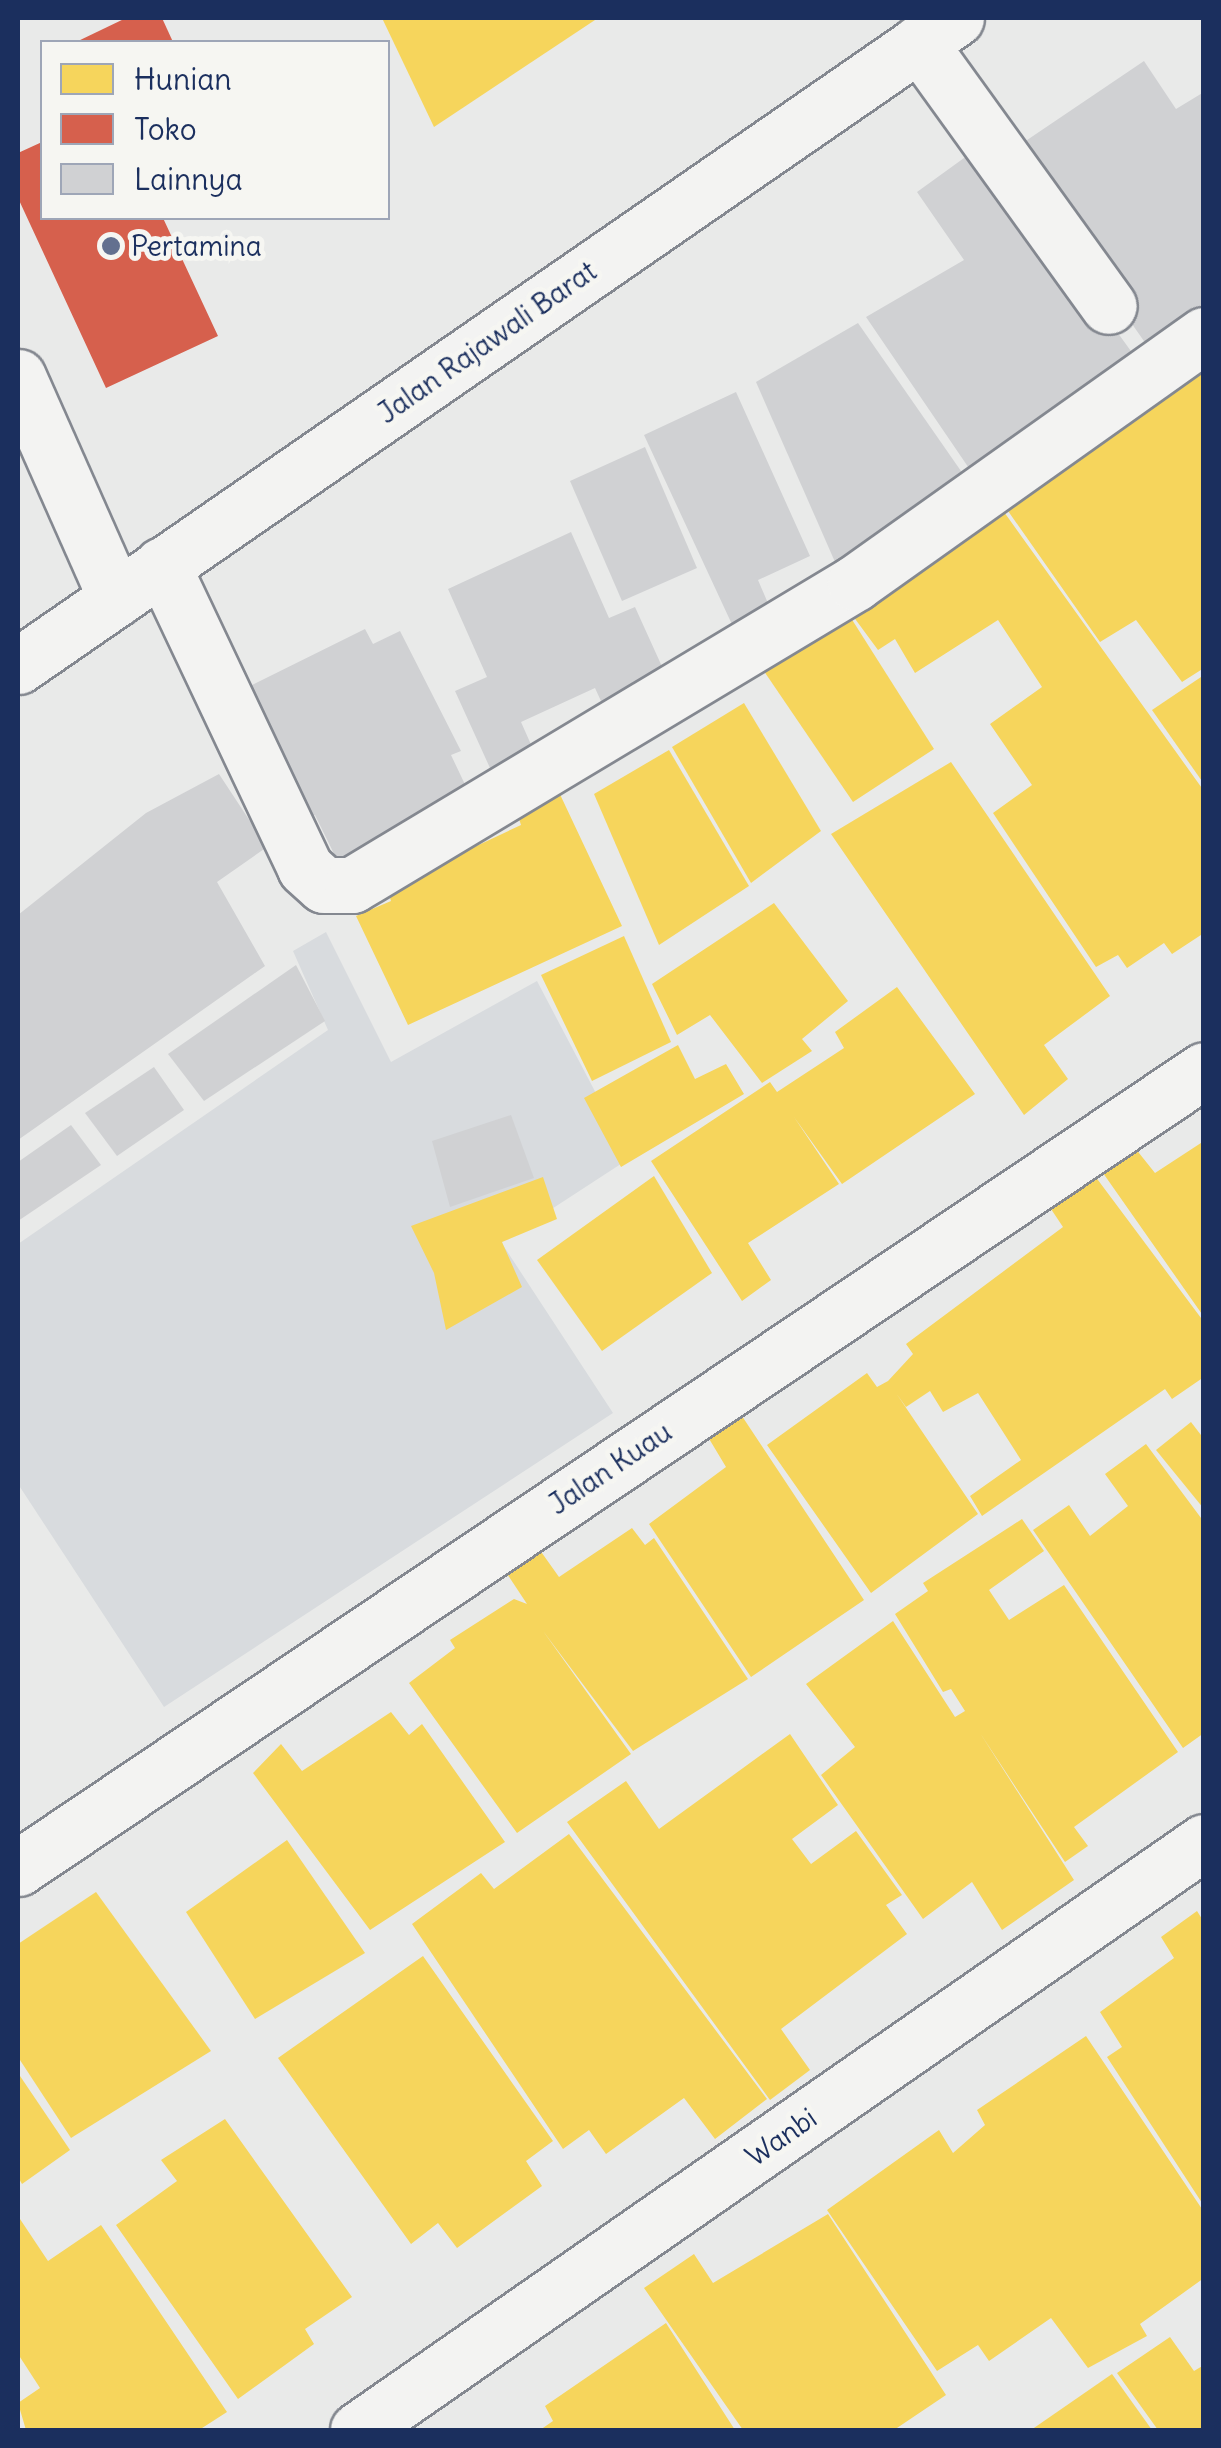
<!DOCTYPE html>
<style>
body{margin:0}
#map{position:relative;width:1221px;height:2448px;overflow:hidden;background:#e9eae9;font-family:Delius,sans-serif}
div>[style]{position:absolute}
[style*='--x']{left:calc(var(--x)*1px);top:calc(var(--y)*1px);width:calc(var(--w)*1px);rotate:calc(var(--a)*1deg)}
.green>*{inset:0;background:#d8dbde}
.homes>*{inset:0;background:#f6d55c}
.shops>*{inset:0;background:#d6604d}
.building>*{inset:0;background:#d0d1d3}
.roads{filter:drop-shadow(2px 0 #848890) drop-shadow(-2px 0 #848890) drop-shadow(0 2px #848890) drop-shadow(0 -2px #848890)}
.street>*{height:55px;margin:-27.5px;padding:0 27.5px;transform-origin:27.5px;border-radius:27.5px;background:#f3f3f2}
.highway>*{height:55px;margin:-27.5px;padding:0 27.5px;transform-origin:27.5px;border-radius:27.5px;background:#f3f3f2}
.dots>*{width:28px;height:28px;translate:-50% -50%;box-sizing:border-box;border:5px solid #f6f6f2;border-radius:50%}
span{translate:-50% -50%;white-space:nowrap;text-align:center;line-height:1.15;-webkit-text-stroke:10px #f6f6f2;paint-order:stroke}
.poi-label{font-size:28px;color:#1b2f5e}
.left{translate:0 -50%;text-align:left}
.street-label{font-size:28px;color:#1b2f5e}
.frame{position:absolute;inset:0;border:20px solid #1b2f5e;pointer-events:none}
.legend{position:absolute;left:40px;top:40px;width:350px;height:180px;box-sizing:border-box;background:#f6f6f2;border:2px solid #9ea6b7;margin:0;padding:12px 18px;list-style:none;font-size:30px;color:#1b2f5e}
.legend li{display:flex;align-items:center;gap:20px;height:50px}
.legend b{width:50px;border:2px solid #9ea6b7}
</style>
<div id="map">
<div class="green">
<i style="clip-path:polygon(326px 932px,391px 1062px,537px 981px,630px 1158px,501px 1242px,613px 1413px,164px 1707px,18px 1484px,18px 1244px,328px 1030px,293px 951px)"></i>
</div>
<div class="homes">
<i style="clip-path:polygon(382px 18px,598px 18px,434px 127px)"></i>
<i style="clip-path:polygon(1204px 354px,1204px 668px,1182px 682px,1136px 620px,1100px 642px,1001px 501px)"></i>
<i style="clip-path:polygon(999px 505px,1204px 791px,1204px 933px,1172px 954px,1164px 943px,1127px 968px,1118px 955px,1096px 967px,993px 813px,1032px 785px,990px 724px,1042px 687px,998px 620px,915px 673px,895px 639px,878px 650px,850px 612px)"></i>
<i style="clip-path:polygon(844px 607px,934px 749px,853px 802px,757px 661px)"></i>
<i style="clip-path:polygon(1204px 675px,1204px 784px,1152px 710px)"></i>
<i style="clip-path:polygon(744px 703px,821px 831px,751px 883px,672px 747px)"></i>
<i style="clip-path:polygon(669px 750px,749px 886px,659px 945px,594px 794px)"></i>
<i style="clip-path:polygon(951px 762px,1110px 996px,1044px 1045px,1068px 1079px,1024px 1115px,831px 834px)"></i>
<i style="clip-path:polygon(557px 788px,622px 926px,408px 1025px,356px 916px,391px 901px,387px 888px,521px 825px,515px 806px)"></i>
<i style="clip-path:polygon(774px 903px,848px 1001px,802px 1039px,812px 1051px,762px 1083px,710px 1015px,677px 1035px,652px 984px)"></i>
<i style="clip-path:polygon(624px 936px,671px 1042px,592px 1081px,541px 975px)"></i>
<i style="clip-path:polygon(897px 987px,975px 1094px,842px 1184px,794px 1117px,839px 1184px,748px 1243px,771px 1280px,742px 1301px,651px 1161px,770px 1082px,777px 1092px,844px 1048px,835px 1032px)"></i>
<i style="clip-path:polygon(678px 1045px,695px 1079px,726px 1064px,744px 1094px,621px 1167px,584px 1098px)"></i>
<i style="clip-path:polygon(1127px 1138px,1155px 1173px,1204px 1141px,1204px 1317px,1096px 1163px)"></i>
<i style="clip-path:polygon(1086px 1164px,1204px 1322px,1204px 1377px,1172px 1399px,1165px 1389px,982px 1516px,970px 1496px,1021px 1460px,978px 1393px,943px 1412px,930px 1391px,906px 1407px,896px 1393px,978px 1514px,871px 1593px,767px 1445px,867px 1373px,877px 1387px,888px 1381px,913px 1354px,906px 1344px,1063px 1227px,1041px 1194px)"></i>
<i style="clip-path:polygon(654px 1176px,712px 1273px,602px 1351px,537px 1260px)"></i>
<i style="clip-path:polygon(543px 1177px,557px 1219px,502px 1242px,522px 1287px,446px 1330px,434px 1273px,411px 1226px)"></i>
<i style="clip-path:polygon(734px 1404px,864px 1600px,751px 1677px,649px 1524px,726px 1467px,702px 1427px)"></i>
<i style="clip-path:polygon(1191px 1422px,1204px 1439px,1204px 1509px,1156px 1450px)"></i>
<i style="clip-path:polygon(1146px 1444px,1204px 1522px,1204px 1733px,1183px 1748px,1033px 1530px,1069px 1505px,1090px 1536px,1128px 1506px,1105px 1474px)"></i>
<i style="clip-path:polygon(1022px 1519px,1044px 1551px,989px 1590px,1009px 1620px,1064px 1585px,1178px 1752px,1074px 1827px,1088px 1846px,1065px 1862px,980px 1733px,1074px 1880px,1002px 1930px,972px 1882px,923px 1919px,821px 1775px,855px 1747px,806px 1684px,893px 1621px,955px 1717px,965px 1711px,951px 1689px,943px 1692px,895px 1614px,928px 1591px,923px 1583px)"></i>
<i style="clip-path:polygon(632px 1528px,645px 1545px,654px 1538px,748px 1679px,633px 1751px,543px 1631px,631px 1754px,517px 1833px,409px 1683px,455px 1648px,450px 1640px,514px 1599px,527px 1604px,500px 1563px,532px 1539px,559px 1577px)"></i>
<i style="clip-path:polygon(391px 1712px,409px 1735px,422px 1724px,505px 1842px,370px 1930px,253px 1773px,281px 1744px,302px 1771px)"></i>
<i style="clip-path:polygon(790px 1734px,838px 1805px,792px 1839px,811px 1864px,856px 1831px,902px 1895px,886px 1905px,907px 1934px,781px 2029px,810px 2070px,770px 2100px,567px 1822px,626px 1781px,659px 1829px)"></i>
<i style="clip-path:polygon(569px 1834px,767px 2099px,715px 2139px,684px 2098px,606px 2154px,589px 2130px,563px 2149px,412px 1924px,481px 1873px,494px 1889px)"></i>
<i style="clip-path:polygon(287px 1840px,365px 1953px,255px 2019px,186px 1912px)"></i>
<i style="clip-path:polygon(96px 1892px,211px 2051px,71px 2138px,18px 2057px,18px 1944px)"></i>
<i style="clip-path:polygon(1197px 1911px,1204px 1922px,1204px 2206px,1107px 2057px,1122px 2047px,1100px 2012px,1174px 1958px,1161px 1937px)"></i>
<i style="clip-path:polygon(423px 1956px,553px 2141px,526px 2161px,542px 2186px,457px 2248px,438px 2223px,411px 2244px,278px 2058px)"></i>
<i style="clip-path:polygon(1086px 2036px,1204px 2212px,1204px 2278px,1140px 2324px,1147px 2336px,1088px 2368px,1051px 2318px,989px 2361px,978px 2345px,937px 2371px,827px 2210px,939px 2130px,953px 2153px,985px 2125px,977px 2110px)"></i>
<i style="clip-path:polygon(18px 2073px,70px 2150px,22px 2184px,18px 2177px)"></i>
<i style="clip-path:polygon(225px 2119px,352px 2297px,305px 2329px,314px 2344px,238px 2399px,116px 2225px,177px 2181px,161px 2160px)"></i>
<i style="clip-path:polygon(828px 2214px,946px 2395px,894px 2430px,743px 2430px,644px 2288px,694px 2254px,713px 2283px)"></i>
<i style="clip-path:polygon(18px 2216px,48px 2261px,101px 2225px,227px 2412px,199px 2430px,26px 2430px,18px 2403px,40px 2388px,18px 2354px)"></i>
<i style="clip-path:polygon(666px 2323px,735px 2430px,540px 2430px,553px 2421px,545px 2406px)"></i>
<i style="clip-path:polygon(1170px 2337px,1194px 2371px,1204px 2365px,1204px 2430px,1158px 2430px,1117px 2373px)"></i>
<i style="clip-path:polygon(1112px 2374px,1152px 2430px,1031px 2430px)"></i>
</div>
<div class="shops">
<i style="clip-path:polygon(126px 18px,162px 18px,173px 42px,76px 42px)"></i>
<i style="clip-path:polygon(42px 142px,42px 218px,163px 218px,218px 336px,106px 388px,18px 198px,18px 153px)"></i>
</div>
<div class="building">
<i style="clip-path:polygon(1144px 61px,1176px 109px,1204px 92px,1204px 319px,1153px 354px,1011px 151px)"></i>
<i style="clip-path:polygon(982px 145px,1141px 365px,977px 480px,866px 317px,964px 260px,917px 192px)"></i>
<i style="clip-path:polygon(858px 323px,970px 484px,839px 571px,756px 382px)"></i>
<i style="clip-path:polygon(736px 392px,810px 556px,758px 580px,773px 615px,736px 633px,644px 435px)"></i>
<i style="clip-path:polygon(645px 447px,697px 568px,622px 601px,570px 481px)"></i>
<i style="clip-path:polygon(571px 532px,609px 618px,635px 607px,669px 682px,606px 712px,595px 688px,521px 722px,533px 749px,490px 768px,455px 691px,487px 677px,448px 589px)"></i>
<i style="clip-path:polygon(365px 629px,373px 644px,400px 631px,461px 751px,451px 755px,470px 795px,339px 864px,315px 815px,305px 818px,250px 686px)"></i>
<i style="clip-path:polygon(219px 774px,267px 847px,217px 882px,265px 966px,18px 1140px,18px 915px,146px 813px)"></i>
<i style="clip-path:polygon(296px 965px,325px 1021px,204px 1101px,168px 1054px)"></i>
<i style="clip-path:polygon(154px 1067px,184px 1110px,117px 1156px,85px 1113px)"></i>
<i style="clip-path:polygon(511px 1115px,534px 1178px,450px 1207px,432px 1141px)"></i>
<i style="clip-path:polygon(71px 1125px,101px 1165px,18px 1221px,18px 1162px)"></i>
</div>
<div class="roads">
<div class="street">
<i style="--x:919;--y:43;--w:324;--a:54.2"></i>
<i style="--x:18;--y:377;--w:242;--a:66.1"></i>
<i style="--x:162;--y:565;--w:335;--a:64.7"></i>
<i style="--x:305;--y:868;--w:25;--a:42"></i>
<i style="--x:324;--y:885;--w:28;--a:0"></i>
<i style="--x:352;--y:885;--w:587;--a:-30.98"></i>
<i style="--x:855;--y:583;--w:428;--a:-35.4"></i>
<i style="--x:18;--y:1868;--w:1429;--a:-33.93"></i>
<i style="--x:358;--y:2430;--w:1030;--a:-34.8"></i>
</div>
<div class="highway">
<i style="--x:18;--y:666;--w:1140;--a:-34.64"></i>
</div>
</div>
<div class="dots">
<i style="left:111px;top:246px;background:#63708f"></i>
</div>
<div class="poi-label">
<span class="left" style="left:131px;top:246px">Pertamina</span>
</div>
<div class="street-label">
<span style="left:487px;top:342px;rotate:-35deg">Jalan Rajawali Barat</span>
<span style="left:610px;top:1468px;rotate:-34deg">Jalan Kuau</span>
<span style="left:781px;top:2137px;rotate:-35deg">Wanbi</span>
</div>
<div class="frame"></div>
<ul class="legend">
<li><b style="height:28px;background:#f6d55c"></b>Hunian</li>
<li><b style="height:28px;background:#d6604d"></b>Toko</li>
<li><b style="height:28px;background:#d0d1d3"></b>Lainnya</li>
</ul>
</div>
